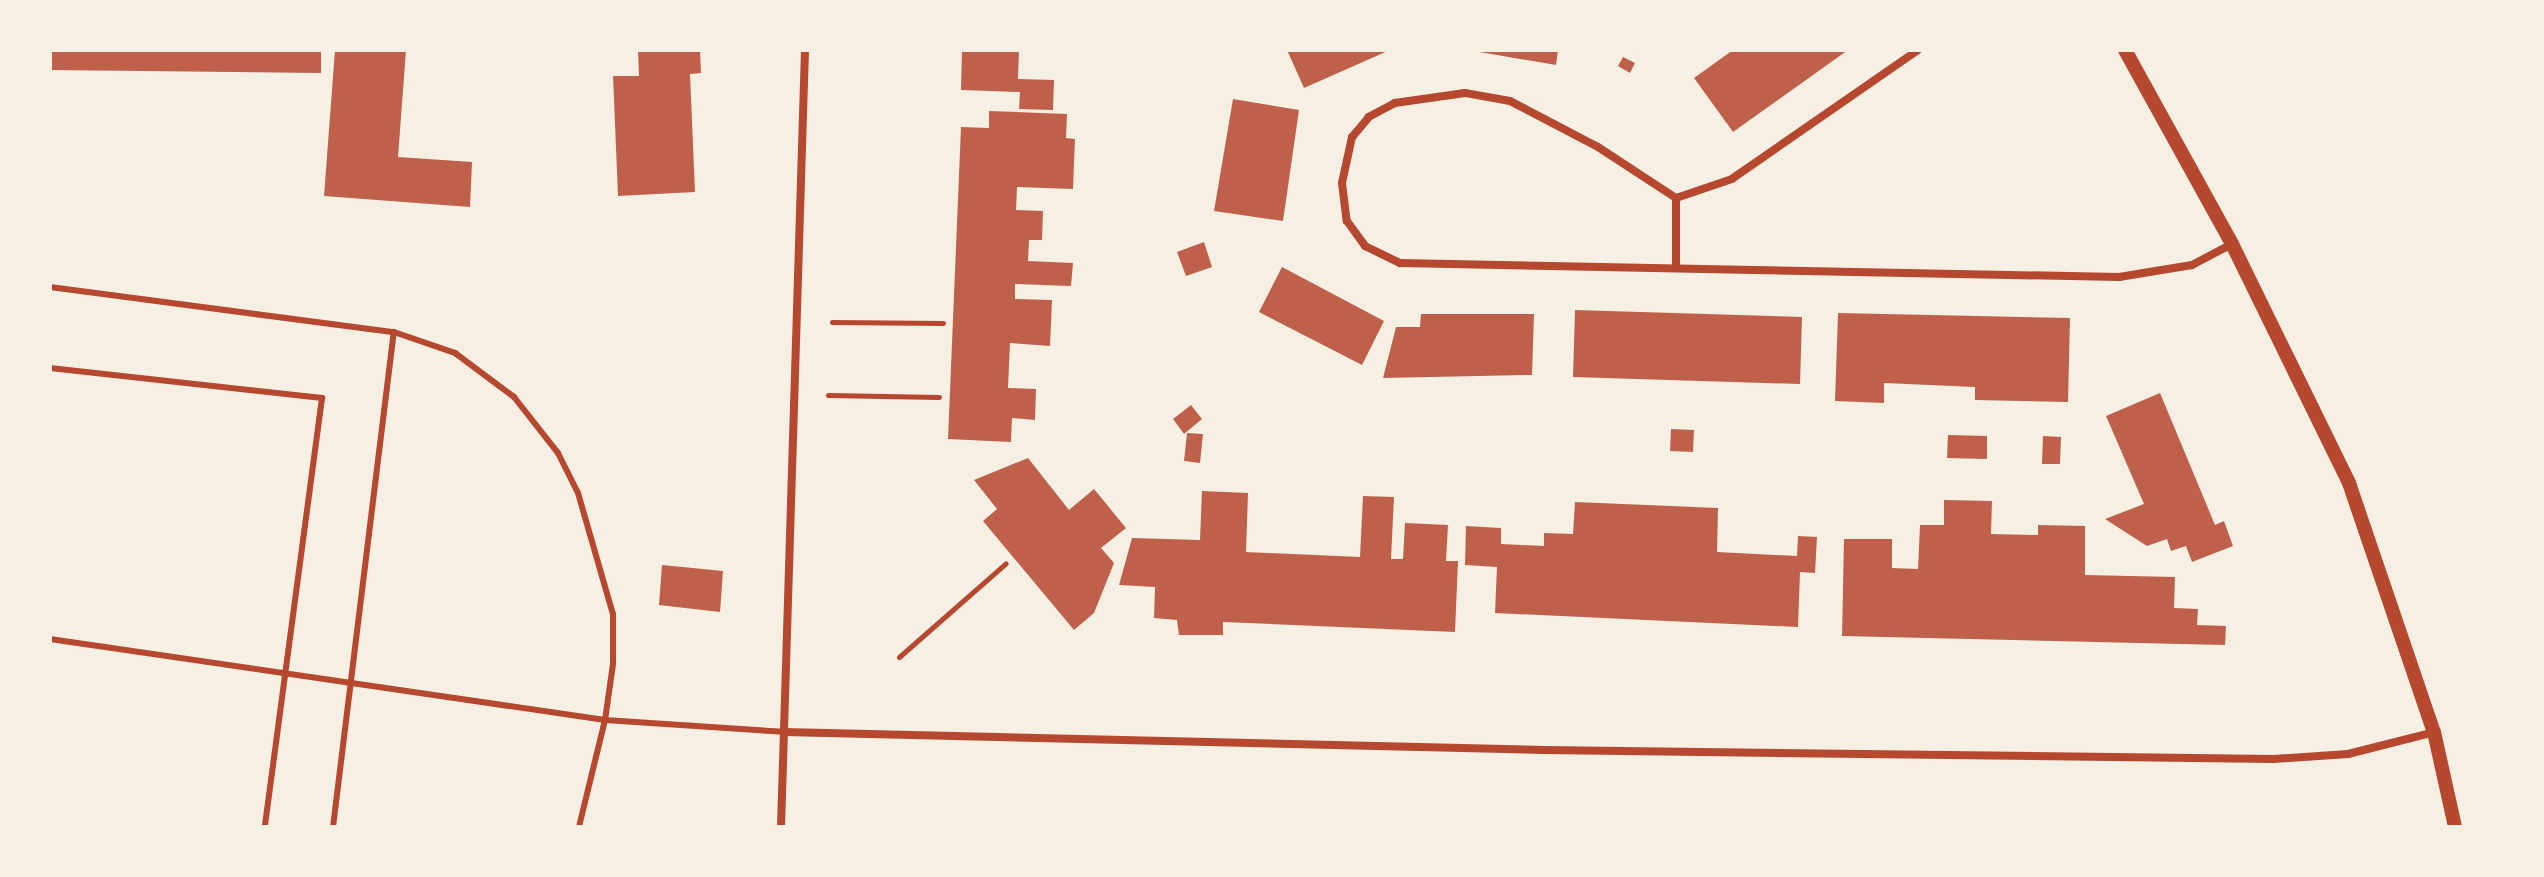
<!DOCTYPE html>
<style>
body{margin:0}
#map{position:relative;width:2544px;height:877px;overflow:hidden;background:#f6efe4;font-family:Figtree,sans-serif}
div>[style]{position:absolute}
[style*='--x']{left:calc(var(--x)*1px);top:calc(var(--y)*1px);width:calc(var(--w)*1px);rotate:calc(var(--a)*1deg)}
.building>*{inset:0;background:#bf614a}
.path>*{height:5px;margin:-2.5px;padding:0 2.5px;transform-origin:2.5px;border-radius:2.5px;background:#b5482f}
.service>*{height:6px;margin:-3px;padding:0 3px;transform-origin:3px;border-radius:3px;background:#b5482f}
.minor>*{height:8px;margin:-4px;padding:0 4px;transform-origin:4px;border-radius:4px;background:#b5482f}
.tertiary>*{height:14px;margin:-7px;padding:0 7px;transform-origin:7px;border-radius:7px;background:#b5482f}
span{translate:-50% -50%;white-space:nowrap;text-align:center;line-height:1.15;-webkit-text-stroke:6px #f6efe4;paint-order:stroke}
.frame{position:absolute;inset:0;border:52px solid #f6efe4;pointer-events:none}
</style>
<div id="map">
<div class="building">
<i style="clip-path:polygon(50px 50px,321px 50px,321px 73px,50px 70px)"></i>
<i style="clip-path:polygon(335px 50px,406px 50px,398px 157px,472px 162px,470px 207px,324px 196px)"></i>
<i style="clip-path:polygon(638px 50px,700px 50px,701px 73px,690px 74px,695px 192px,618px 196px,613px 76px,639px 76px)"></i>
<i style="clip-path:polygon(962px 50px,1019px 50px,1018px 79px,1054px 80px,1053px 110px,1019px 109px,1020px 92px,961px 90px)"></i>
<i style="clip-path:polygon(1287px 50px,1390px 50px,1304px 88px)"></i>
<i style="clip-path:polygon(1468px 50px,1558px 50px,1556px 65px)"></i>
<i style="clip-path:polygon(1733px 50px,1848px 50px,1733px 132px,1694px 78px)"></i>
<i style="clip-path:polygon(1623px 57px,1635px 63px,1630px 73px,1618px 66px)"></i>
<i style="clip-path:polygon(1233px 99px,1299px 110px,1283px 221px,1214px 211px)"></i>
<i style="clip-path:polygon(989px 111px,1067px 114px,1066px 138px,1075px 139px,1073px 189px,1017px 187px,1016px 210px,1043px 211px,1042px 240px,1029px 240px,1028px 261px,1073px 263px,1071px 286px,1015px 284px,1015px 299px,1052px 300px,1050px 346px,1010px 343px,1008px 388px,1036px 389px,1035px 420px,1012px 418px,1011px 442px,948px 439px,961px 127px,989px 128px)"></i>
<i style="clip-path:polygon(1204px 242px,1212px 267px,1186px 276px,1177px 252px)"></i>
<i style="clip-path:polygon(1282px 267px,1384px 321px,1362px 365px,1259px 312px)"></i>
<i style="clip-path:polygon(1575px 310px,1802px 317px,1800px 384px,1573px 377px)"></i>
<i style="clip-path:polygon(1838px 313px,2070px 318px,2068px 402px,1975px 400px,1975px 387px,1884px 383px,1884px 403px,1835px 401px)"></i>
<i style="clip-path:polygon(1421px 314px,1534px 314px,1532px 375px,1383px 378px,1396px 327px,1420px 327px)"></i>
<i style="clip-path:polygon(2160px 393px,2215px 525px,2224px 521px,2233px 546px,2192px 562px,2186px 546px,2171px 551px,2167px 539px,2147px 546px,2105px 519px,2144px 504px,2106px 416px)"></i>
<i style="clip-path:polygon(1191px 405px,1202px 419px,1184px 434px,1173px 419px)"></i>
<i style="clip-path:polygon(1671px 429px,1694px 430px,1693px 452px,1670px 451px)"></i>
<i style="clip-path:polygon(1187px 433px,1203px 434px,1200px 463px,1184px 461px)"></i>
<i style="clip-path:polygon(1948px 435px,1987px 436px,1987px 459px,1947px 458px)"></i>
<i style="clip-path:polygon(2043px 436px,2061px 437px,2060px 464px,2042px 464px)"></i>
<i style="clip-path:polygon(1028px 458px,1069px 510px,1094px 489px,1126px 528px,1101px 548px,1114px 563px,1094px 613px,1074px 630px,983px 521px,997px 509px,974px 480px)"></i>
<i style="clip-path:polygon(1202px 491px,1248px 493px,1246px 552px,1360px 557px,1363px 496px,1394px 497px,1391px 559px,1403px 559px,1405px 523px,1448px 525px,1446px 561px,1458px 561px,1455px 632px,1223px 622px,1223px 635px,1179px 635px,1177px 620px,1154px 618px,1155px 587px,1119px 585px,1132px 538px,1200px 540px)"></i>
<i style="clip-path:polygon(1944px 500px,1992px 501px,1991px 534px,2038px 535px,2038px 525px,2085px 526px,2085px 575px,2175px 577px,2174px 608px,2198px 609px,2197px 625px,2226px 626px,2225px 645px,1842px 636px,1844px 539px,1892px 539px,1892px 568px,1918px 569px,1920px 525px,1944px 525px)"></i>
<i style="clip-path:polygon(1575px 502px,1718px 508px,1717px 552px,1797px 556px,1798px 536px,1817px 537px,1815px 573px,1800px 572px,1798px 627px,1495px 613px,1497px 567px,1465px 565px,1466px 526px,1501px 528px,1501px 544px,1544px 546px,1544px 533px,1573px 534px)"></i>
<i style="clip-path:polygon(662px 565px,723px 571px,720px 612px,659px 605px)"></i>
</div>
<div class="path">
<i style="--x:832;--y:322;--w:111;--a:0.5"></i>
<i style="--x:828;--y:395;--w:111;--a:1"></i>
<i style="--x:899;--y:657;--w:142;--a:-41.3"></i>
</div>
<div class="service">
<i style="--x:50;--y:287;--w:347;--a:7.5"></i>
<i style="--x:394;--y:332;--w:65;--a:19"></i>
<i style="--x:455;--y:353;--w:74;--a:36.7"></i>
<i style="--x:514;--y:397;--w:71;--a:51.8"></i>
<i style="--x:558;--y:453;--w:45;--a:63.4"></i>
<i style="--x:578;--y:493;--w:126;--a:73.9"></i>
<i style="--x:613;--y:614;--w:50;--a:90"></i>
<i style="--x:613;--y:664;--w:57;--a:98.1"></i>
<i style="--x:605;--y:720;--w:110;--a:103.7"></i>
<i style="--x:50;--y:368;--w:274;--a:6.3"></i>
<i style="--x:322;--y:398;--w:433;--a:97.6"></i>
<i style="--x:50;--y:639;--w:561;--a:8.3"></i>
<i style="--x:605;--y:720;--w:179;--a:3.8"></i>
<i style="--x:333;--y:827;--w:499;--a:-83"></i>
</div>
<div class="minor">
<i style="--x:1918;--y:50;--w:226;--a:145.3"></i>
<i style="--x:1732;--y:179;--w:59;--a:161.3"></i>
<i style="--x:1676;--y:198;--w:93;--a:-146.8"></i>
<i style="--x:1598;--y:147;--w:99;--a:-152.4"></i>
<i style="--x:1510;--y:101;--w:46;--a:-169.9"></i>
<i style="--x:1465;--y:93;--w:71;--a:171.9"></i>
<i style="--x:1395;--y:103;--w:30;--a:152"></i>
<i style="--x:1369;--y:117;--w:26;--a:130"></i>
<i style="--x:1352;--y:137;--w:47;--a:102.3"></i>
<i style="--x:1342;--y:183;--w:38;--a:83"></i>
<i style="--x:1347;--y:221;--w:31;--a:54"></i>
<i style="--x:1365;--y:246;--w:39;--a:26"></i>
<i style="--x:1400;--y:263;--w:719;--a:1.12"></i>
<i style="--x:2119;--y:277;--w:74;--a:-9.3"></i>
<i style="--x:2192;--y:265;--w:45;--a:-27.7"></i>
<i style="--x:1676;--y:198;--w:69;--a:90"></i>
<i style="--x:784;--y:732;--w:760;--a:1.36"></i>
<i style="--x:1544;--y:750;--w:729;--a:0.71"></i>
<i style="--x:2273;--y:759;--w:75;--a:-3.8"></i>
<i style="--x:2348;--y:754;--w:89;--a:-14.3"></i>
<i style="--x:781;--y:827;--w:777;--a:-88.23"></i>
</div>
<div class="tertiary">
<i style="--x:2125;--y:50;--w:222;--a:61.1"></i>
<i style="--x:2232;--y:244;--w:266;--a:63.9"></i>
<i style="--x:2349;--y:483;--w:263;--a:71.2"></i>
<i style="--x:2434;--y:732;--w:97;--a:77.5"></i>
</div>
<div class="frame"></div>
</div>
